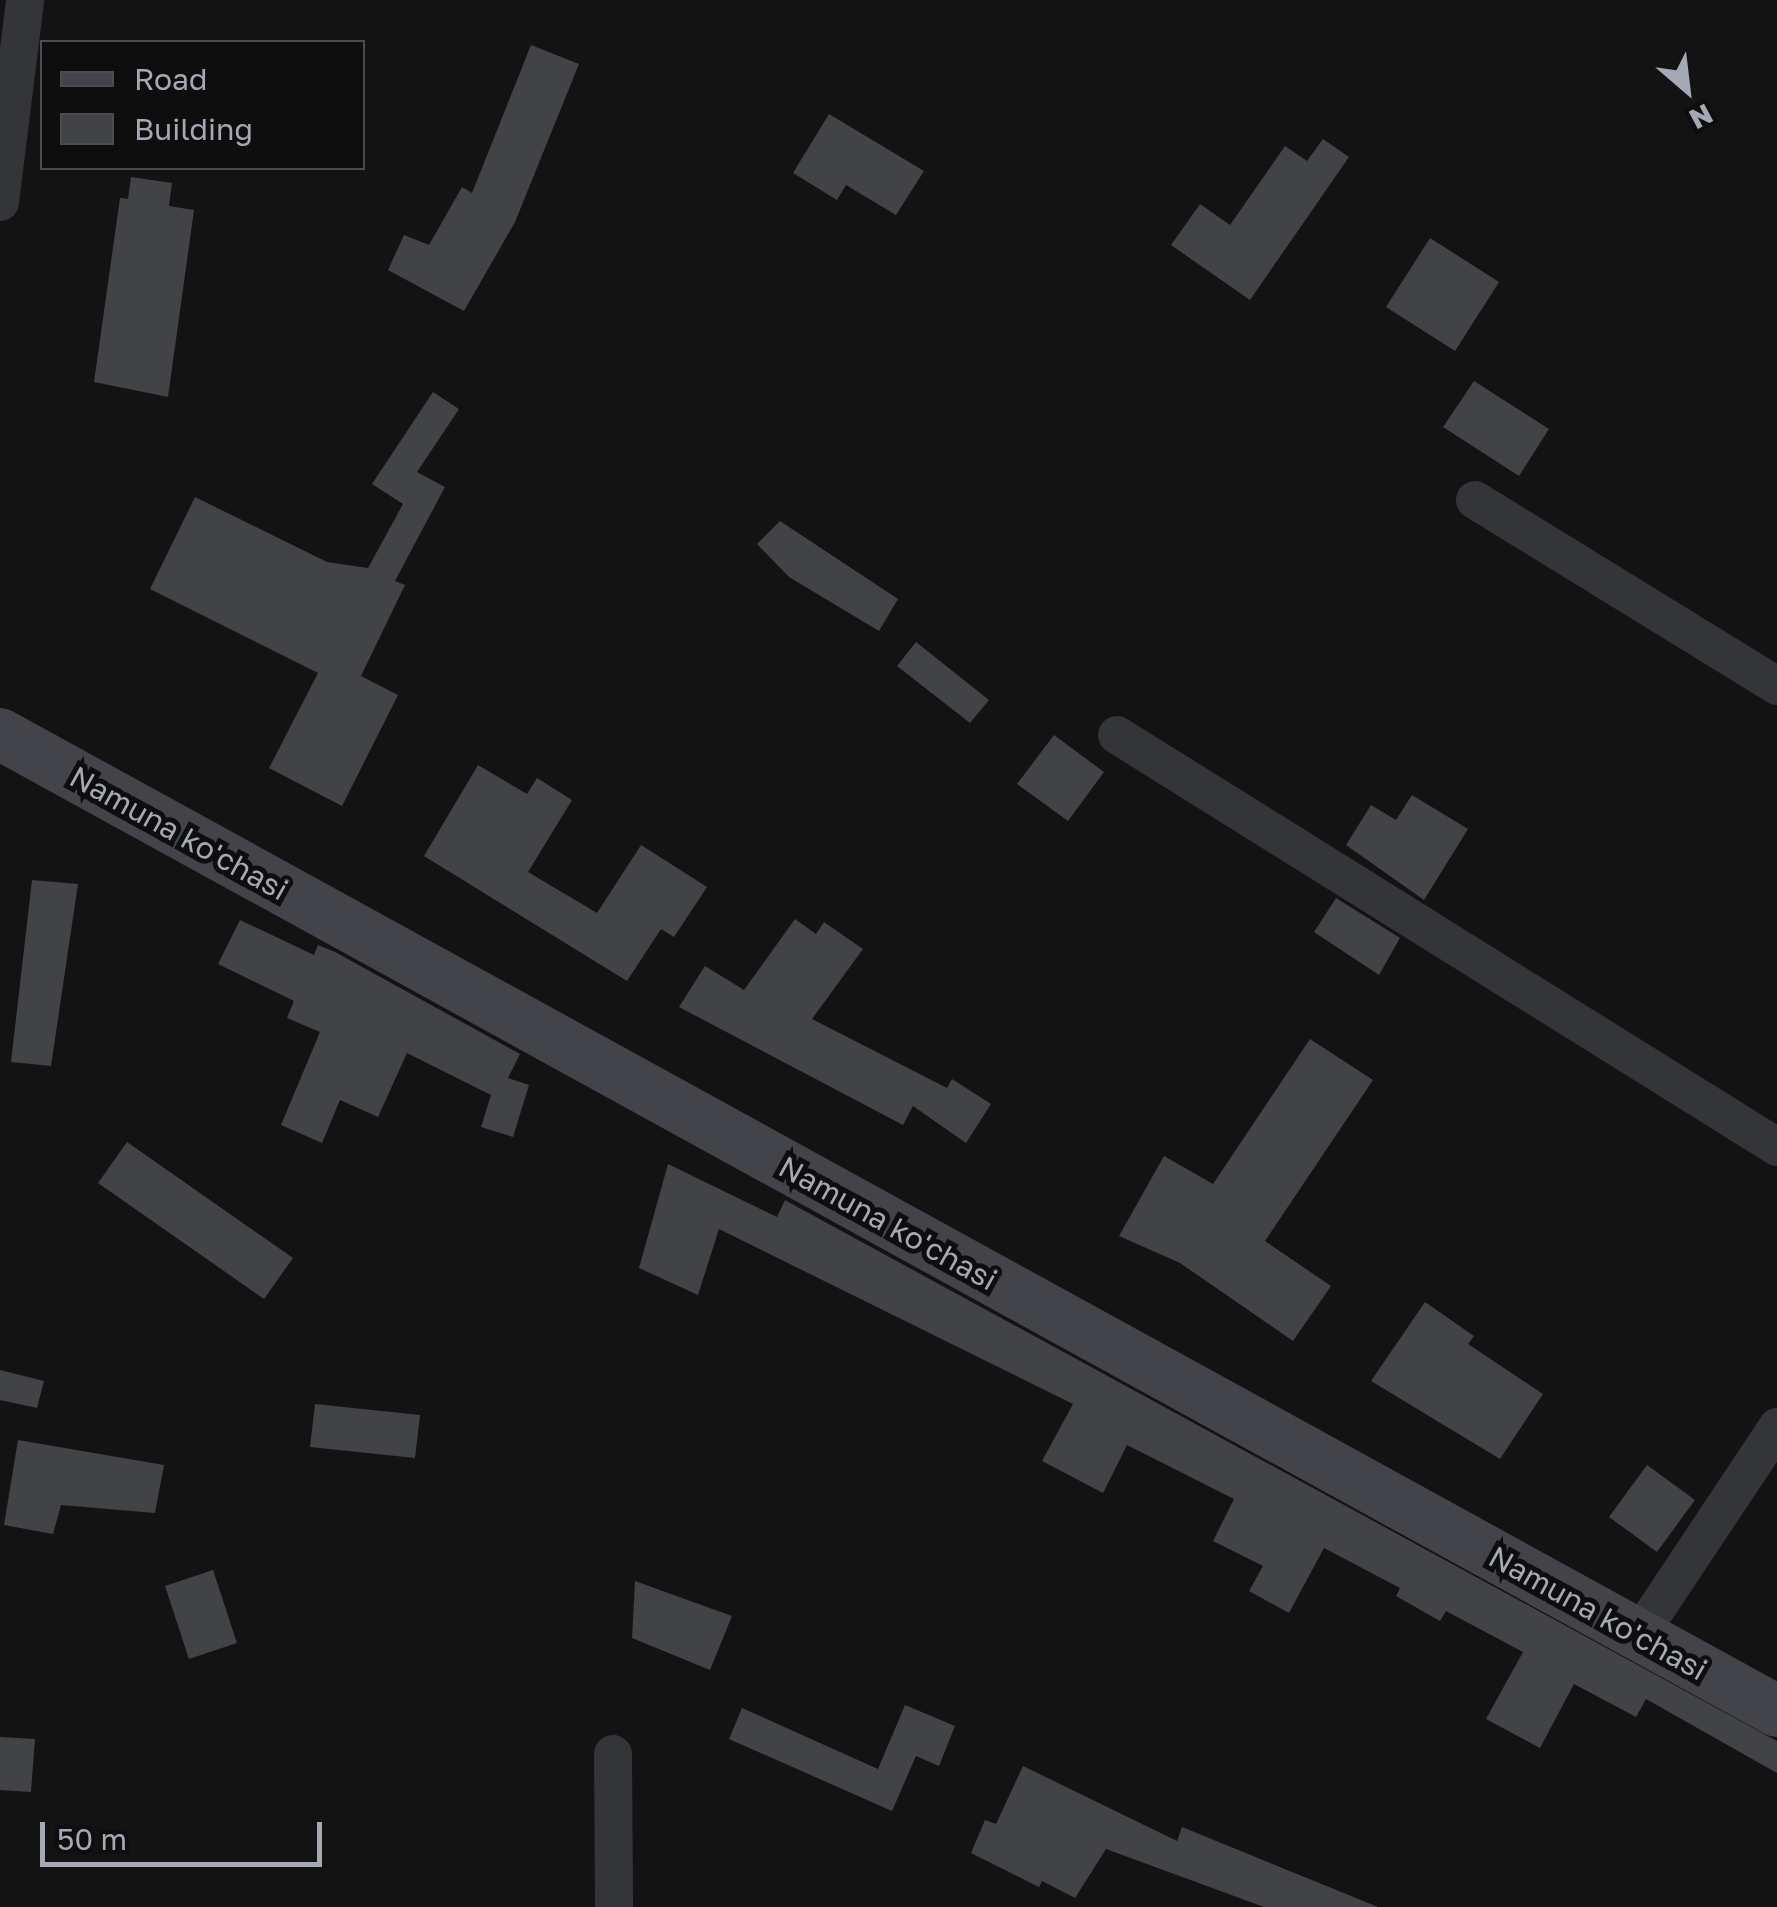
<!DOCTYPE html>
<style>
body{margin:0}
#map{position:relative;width:1777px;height:1907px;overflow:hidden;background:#131314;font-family:"Golos Text",sans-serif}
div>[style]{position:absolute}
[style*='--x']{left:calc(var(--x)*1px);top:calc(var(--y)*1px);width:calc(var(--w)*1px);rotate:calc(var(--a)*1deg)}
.building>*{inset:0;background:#424347}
.street>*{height:38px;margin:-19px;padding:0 19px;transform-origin:19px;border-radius:19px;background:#343539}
.secondary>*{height:52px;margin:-26px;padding:0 26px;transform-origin:26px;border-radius:26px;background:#424449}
span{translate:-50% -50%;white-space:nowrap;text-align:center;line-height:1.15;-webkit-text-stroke:10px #0e0e0f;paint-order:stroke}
.street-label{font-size:30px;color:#a5a9b3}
.legend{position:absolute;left:40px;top:40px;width:325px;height:130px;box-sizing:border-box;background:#0e0e0f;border:2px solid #4a4c51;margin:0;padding:12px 18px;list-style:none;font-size:30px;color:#a5a9b3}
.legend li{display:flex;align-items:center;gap:20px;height:50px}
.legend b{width:50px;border:2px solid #4a4c51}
.north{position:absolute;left:1637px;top:40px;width:100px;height:100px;-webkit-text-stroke:8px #0e0e0f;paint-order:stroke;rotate:152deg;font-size:28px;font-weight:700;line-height:40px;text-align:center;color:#a5a9b3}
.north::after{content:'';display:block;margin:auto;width:35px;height:45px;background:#a5a9b3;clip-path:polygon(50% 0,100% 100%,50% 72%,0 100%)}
.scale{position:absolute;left:40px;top:1822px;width:282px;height:45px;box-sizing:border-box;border:5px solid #a5a9b3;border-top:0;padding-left:12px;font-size:30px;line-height:35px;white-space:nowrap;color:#a5a9b3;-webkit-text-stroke:8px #0e0e0f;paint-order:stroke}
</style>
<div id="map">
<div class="building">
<i style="clip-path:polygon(531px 45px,579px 64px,515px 222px,464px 311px,388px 270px,404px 235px,429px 245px,462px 187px,472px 193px)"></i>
<i style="clip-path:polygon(829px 114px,924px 171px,896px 215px,846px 185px,837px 200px,793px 173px)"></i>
<i style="clip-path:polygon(1323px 139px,1349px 157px,1250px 300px,1171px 245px,1200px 204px,1230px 225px,1285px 146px,1307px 161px)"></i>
<i style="clip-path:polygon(131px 177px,172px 183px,169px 206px,194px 210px,168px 397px,94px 382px,120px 198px,128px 199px)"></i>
<i style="clip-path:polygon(1430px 238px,1499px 282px,1455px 351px,1386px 307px)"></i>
<i style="clip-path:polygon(1474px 381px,1549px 429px,1519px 476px,1443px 427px)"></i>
<i style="clip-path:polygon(433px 392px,459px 409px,417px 472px,445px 487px,395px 581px,405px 585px,361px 676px,398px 695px,342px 806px,269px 768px,318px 673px,150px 589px,195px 497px,327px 562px,368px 568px,403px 504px,372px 484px)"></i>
<i style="clip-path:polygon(780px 521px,898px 599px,879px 631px,789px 577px,757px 544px)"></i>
<i style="clip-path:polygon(916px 642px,989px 700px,970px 723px,897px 666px)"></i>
<i style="clip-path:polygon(1054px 735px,1104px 772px,1068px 821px,1017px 784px)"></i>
<i style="clip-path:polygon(478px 765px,527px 794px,537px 778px,572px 800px,528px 872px,597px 913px,641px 845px,707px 887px,674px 937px,661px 929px,627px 981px,424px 856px)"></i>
<i style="clip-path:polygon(1412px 795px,1468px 829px,1424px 900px,1346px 845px,1371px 805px,1396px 820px)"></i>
<i style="clip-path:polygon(32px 880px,78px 884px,51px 1066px,11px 1062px)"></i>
<i style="clip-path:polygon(1336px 898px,1400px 938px,1379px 975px,1314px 932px)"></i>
<i style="clip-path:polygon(795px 919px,816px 934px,824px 922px,863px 949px,812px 1019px,947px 1088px,952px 1079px,991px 1104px,966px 1143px,913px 1106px,903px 1125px,679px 1007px,705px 966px,744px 990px)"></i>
<i style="clip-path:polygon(240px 920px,314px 955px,318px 945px,335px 952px,520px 1054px,508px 1078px,529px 1085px,513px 1137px,481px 1127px,491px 1095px,407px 1053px,378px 1117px,340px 1100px,322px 1143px,281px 1125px,320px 1032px,287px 1018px,294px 1001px,218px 964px)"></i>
<i style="clip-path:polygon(1310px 1039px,1373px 1080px,1265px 1241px,1331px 1286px,1293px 1341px,1180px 1263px,1119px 1236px,1164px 1156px,1213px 1184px)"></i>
<i style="clip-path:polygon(127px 1142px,293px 1258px,264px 1299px,98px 1183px)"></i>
<i style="clip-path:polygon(668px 1164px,777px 1217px,785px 1200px,792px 1204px,1777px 1741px,1777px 1773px,1646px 1699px,1636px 1717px,1574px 1684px,1540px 1748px,1486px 1719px,1523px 1652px,1446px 1611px,1440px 1621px,1396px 1596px,1400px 1588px,1324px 1548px,1289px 1613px,1249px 1591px,1263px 1566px,1213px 1541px,1234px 1499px,1127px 1445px,1103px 1493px,1042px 1461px,1073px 1404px,719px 1229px,698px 1295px,639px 1268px)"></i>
<i style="clip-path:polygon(1425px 1302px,1474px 1336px,1468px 1344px,1543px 1394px,1500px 1459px,1371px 1381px)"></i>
<i style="clip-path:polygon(0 1370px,44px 1381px,37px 1408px,0 1400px)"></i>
<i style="clip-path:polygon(315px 1404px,420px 1415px,415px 1458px,310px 1447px)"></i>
<i style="clip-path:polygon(18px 1440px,164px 1465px,155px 1513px,61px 1505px,53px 1534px,4px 1525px)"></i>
<i style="clip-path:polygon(1647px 1465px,1695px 1500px,1657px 1552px,1609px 1517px)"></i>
<i style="clip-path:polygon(213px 1570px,237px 1643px,189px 1659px,165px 1586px)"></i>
<i style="clip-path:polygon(635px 1581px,732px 1616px,710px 1670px,632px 1638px)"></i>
<i style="clip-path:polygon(905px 1705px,955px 1726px,939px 1766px,916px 1756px,892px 1811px,729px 1739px,742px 1708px,878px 1769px)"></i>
<i style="clip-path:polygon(0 1737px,35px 1739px,31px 1792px,0 1790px)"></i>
<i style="clip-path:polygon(1023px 1766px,1177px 1841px,1182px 1827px,1378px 1907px,1264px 1907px,1106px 1849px,1075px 1898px,1042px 1881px,1039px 1887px,971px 1853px,985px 1820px,996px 1824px)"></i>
</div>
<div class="street">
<i style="--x:0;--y:202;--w:204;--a:-82.9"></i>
<i style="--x:1475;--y:500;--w:355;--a:31.6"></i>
<i style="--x:1117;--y:735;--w:778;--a:31.97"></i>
<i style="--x:1639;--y:1635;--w:250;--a:-56.4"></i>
<i style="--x:613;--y:1754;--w:153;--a:89.6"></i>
</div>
<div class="secondary">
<i style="--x:0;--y:734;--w:2028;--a:28.8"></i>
</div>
<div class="street-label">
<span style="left:179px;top:833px;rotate:29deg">Namuna ko'chasi</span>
<span style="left:888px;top:1223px;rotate:29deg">Namuna ko'chasi</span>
<span style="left:1598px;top:1613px;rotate:29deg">Namuna ko'chasi</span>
</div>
<ul class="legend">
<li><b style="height:12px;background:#424449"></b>Road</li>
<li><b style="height:28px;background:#424347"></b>Building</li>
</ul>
<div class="north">N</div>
<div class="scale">50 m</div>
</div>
